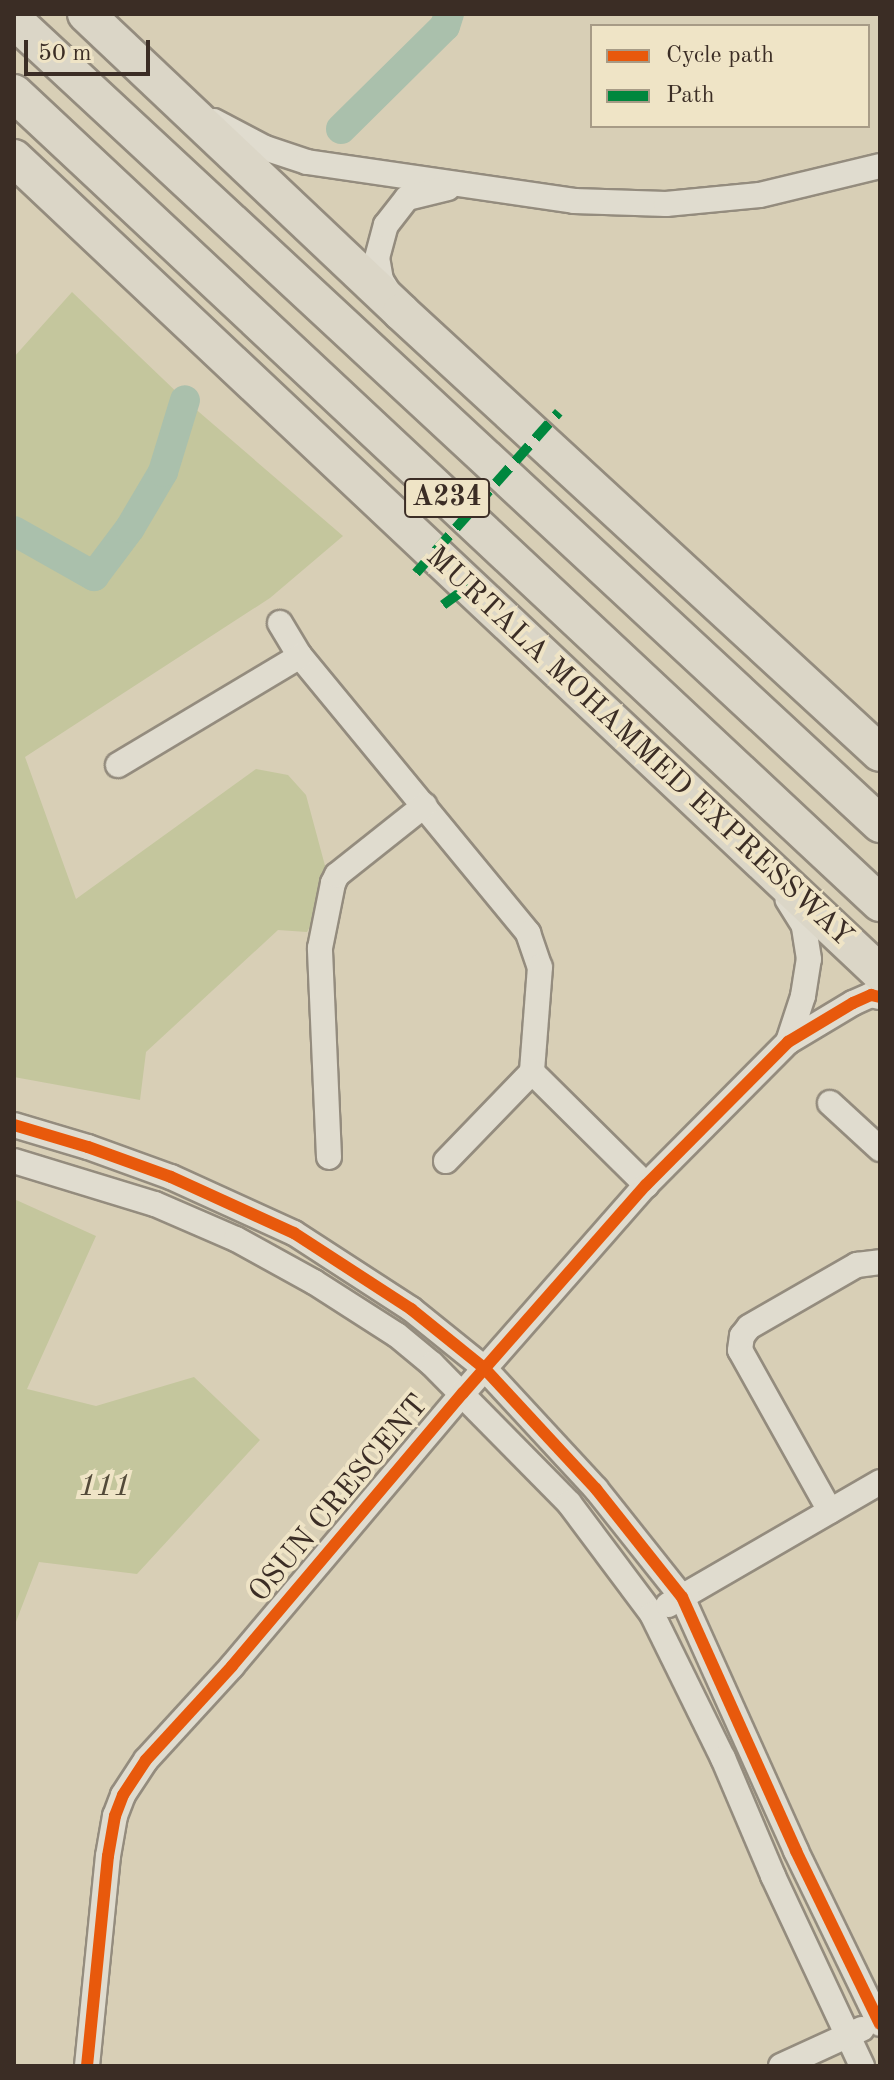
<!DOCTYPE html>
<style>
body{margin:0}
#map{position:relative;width:894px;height:2080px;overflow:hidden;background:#d8cfb6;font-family:"Old Standard TT",serif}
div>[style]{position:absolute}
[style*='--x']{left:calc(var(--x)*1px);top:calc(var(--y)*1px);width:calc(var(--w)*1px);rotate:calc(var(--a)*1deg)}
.green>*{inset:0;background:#c4c69d}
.river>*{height:30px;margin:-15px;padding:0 15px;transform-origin:15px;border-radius:15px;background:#aac0ac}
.roads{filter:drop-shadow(2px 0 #948c7e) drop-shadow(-2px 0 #948c7e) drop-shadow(0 2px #948c7e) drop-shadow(0 -2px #948c7e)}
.minor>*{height:24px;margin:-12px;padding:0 12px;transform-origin:12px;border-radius:12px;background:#e0dccf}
.highway>*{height:36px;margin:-18px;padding:0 18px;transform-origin:18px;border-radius:18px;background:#dbd6c7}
.quiet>*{height:10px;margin-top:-5px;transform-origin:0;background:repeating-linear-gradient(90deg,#00873e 0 20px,transparent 0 30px)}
.cycleway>*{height:12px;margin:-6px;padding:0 6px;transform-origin:6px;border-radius:6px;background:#e8590c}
span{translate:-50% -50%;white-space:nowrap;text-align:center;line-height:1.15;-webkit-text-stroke:8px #efe4c6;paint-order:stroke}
.shield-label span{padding:2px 6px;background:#efe4c6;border:2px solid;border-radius:6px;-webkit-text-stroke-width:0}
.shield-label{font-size:28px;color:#3b2d25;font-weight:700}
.street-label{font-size:30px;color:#3b2d25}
.park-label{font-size:30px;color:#534a39;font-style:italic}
.frame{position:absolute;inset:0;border:16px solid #3b2d25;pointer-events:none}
.legend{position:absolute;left:590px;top:24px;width:280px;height:104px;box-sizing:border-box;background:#efe4c6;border:2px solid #a79b86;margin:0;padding:10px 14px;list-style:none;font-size:24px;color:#3b2d25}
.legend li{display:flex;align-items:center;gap:16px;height:40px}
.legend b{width:40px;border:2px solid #a79b86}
.scale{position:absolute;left:24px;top:40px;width:126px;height:36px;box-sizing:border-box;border:4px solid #3b2d25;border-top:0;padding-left:10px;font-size:24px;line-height:28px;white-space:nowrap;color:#3b2d25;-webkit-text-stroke:6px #efe4c6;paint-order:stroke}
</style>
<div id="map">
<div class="green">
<i style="clip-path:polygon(72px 292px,185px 400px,343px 536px,270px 598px,25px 757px,76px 899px,256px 769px,288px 775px,306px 795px,331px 888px,307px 932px,278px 930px,146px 1052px,140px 1100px,14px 1077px,14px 357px)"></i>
<i style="clip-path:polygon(14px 1199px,96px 1236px,27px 1389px,96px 1406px,194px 1377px,260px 1440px,137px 1574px,39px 1562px,14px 1627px)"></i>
</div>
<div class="river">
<i style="--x:341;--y:129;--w:146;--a:-44.7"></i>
<i style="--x:445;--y:26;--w:13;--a:-72"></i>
<i style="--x:14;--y:531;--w:92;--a:29.4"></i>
<i style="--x:94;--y:576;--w:60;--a:-53.1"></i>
<i style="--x:130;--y:528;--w:65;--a:-59.5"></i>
<i style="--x:163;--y:472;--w:75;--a:-73"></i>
</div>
<div class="roads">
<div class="minor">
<i style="--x:214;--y:121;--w:58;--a:27.9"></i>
<i style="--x:265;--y:148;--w:44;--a:18.4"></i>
<i style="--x:307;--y:162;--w:270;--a:8.3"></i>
<i style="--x:574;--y:201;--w:92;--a:1.9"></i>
<i style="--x:666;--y:204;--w:94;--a:-5.5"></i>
<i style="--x:760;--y:195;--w:123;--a:-13.6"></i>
<i style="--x:391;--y:296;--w:19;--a:-122"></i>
<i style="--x:381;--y:280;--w:22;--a:-100"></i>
<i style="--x:377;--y:258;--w:34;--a:-75"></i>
<i style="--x:386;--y:225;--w:34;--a:-52"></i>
<i style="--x:407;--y:198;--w:42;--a:-13.7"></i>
<i style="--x:280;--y:623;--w:39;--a:59"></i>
<i style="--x:300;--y:656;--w:359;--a:50.5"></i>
<i style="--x:528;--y:933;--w:36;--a:71"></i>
<i style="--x:540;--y:967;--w:105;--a:94.4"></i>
<i style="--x:532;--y:1072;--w:161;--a:44.7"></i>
<i style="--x:118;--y:765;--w:212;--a:-30.9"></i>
<i style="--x:788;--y:1042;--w:48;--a:-71.9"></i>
<i style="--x:803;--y:996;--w:37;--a:-81"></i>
<i style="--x:809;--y:959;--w:33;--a:-99"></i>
<i style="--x:804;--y:926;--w:31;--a:-122"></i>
<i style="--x:830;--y:1103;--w:68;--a:42.6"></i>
<i style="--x:14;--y:1125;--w:77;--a:16.6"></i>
<i style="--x:88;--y:1147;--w:88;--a:19.9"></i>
<i style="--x:171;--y:1177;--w:135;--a:24.5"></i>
<i style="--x:294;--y:1233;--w:140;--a:33"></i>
<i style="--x:411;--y:1309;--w:94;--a:38.9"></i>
<i style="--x:484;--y:1368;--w:165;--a:47.2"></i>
<i style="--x:596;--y:1489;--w:138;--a:51.5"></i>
<i style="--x:682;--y:1597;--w:278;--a:65.8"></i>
<i style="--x:796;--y:1851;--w:192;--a:64.1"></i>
<i style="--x:329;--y:1157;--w:209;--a:-92.5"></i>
<i style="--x:320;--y:948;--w:66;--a:-78.7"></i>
<i style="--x:333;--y:883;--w:9;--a:-63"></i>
<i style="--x:337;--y:875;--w:112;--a:-38.5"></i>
<i style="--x:14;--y:1161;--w:147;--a:17"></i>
<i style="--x:155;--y:1204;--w:88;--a:23.4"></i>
<i style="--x:236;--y:1239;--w:89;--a:28.9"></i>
<i style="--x:314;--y:1282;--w:98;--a:32.6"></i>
<i style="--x:397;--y:1335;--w:45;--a:39.6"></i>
<i style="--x:432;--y:1364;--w:195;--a:45.4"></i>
<i style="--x:569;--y:1503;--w:139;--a:53.2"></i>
<i style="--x:652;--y:1614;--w:161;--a:63.8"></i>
<i style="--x:723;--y:1758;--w:128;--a:67"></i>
<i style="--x:773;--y:1876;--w:210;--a:64.9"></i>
<i style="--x:446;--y:1161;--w:124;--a:-46"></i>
<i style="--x:830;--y:1511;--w:184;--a:-119.2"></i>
<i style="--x:740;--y:1350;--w:14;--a:-82"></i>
<i style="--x:742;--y:1336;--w:11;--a:-52"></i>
<i style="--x:749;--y:1327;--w:125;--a:-29.9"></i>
<i style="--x:857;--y:1265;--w:23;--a:-7"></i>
<i style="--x:668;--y:1605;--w:245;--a:-30.1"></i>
<i style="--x:87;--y:2066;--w:211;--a:-84.3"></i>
<i style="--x:108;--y:1856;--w:41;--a:-80.1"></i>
<i style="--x:115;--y:1816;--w:22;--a:-69"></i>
<i style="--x:123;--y:1795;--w:42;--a:-56.7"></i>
<i style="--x:146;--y:1760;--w:127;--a:-47.5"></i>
<i style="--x:232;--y:1666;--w:358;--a:-49.8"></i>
<i style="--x:463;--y:1393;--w:277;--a:-48.7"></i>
<i style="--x:646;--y:1185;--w:202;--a:-45.2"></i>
<i style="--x:788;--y:1042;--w:76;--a:-31"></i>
<i style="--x:853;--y:1003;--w:20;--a:-24"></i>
<i style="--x:871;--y:995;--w:9;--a:13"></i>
<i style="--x:781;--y:2066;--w:89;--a:-24.6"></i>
</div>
<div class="highway">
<i style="--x:86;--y:14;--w:434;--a:43.4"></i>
<i style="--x:401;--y:312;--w:651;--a:42.63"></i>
<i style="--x:14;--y:20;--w:1182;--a:42.87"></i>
<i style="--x:14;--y:93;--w:1186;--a:43.09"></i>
<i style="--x:14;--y:158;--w:1189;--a:43.26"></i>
</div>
</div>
<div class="quiet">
<i style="--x:416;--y:573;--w:215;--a:-48.4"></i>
<i style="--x:443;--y:605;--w:32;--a:-36"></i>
</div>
<div class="cycleway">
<i style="--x:14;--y:1125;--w:77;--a:16.6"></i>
<i style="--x:88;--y:1147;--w:88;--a:19.9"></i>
<i style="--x:171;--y:1177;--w:135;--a:24.5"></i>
<i style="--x:294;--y:1233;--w:140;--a:33"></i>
<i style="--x:411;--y:1309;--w:94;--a:38.9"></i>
<i style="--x:484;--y:1368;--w:165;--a:47.2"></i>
<i style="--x:596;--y:1489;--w:138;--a:51.5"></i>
<i style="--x:682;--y:1597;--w:278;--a:65.8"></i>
<i style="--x:796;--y:1851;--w:192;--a:64.1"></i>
<i style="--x:87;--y:2066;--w:211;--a:-84.3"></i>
<i style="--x:108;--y:1856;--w:41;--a:-80.1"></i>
<i style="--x:115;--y:1816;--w:22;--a:-69"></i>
<i style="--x:123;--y:1795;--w:42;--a:-56.7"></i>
<i style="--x:146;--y:1760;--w:127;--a:-47.5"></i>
<i style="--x:232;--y:1666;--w:358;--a:-49.8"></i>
<i style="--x:463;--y:1393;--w:277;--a:-48.7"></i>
<i style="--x:646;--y:1185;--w:202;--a:-45.2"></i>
<i style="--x:788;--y:1042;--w:76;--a:-31"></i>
<i style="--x:853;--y:1003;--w:20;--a:-24"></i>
<i style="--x:871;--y:995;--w:9;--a:13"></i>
</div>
<div class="shield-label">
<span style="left:447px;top:498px">A234</span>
</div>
<div class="street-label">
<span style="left:639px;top:747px;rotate:43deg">MURTALA MOHAMMED EXPRESSWAY</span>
<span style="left:339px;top:1499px;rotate:-50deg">OSUN CRESCENT</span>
</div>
<div class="park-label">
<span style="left:105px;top:1487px">111</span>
</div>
<div class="frame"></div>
<ul class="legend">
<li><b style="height:10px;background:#e8590c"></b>Cycle path</li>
<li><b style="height:10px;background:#00873e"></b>Path</li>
</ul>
<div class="scale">50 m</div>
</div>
